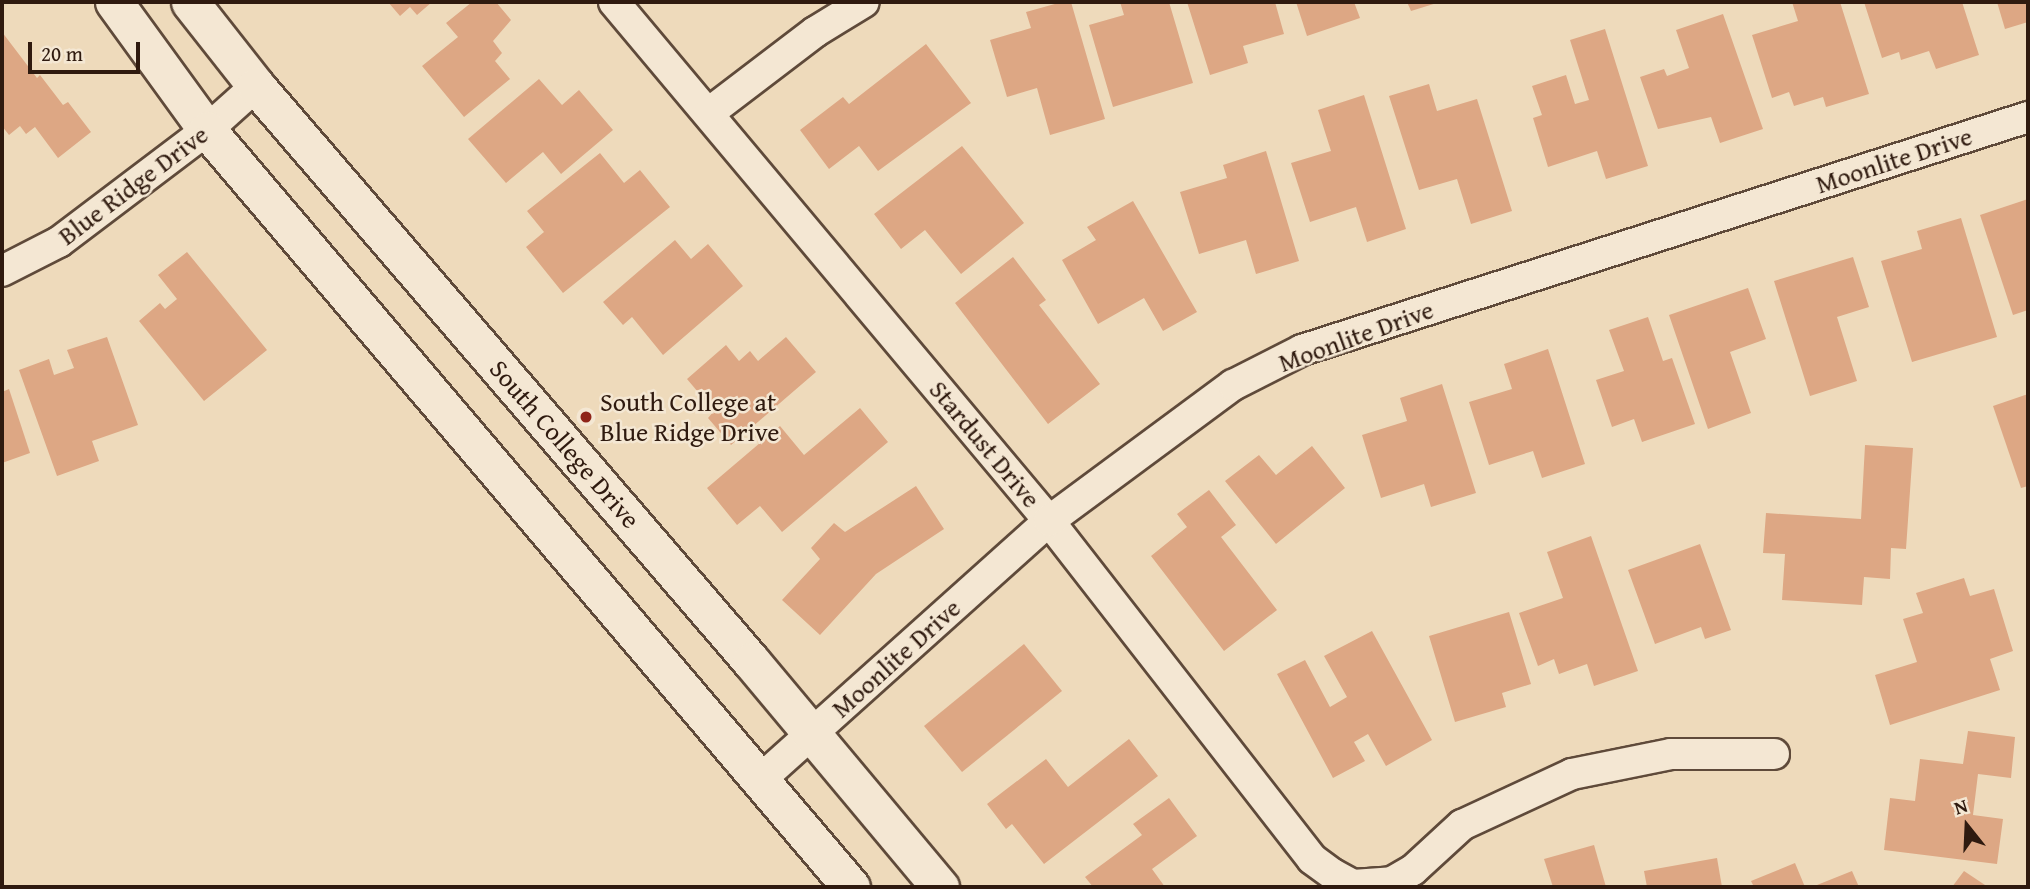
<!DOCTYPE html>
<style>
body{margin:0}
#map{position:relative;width:2030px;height:889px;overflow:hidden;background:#eedabb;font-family:"Gentium Book Plus",serif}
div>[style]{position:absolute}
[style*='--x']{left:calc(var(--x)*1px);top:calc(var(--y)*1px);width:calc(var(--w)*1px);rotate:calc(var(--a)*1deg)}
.building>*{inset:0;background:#dda784}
.roads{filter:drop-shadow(2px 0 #5f4a3a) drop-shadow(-2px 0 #5f4a3a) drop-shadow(0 2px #5f4a3a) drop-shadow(0 -2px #5f4a3a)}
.minor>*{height:30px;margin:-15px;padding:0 15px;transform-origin:15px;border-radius:15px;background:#f4e7d3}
.tertiary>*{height:37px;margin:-18.5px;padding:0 18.5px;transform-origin:18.5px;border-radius:18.5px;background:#f4e7d3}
.dots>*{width:19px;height:19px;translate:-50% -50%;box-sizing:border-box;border:4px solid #f4e7d3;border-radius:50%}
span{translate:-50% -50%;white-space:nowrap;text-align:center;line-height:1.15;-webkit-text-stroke:5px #f4e7d3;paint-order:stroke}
.street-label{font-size:26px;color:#2f1a0f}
.poi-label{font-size:26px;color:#2f1a0f}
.left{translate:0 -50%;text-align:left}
.frame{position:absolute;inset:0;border:4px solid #2f1a0f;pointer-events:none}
.north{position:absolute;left:1932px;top:791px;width:70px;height:70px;-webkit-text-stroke:5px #f4e7d3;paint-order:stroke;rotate:342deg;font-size:19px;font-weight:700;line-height:28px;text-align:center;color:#2f1a0f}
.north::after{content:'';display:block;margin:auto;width:24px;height:32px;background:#2f1a0f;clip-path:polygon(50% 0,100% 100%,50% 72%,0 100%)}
.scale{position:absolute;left:28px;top:42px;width:112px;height:32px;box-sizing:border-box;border:4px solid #2f1a0f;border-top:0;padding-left:9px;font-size:21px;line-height:24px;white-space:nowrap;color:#2f1a0f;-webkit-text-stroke:5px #f4e7d3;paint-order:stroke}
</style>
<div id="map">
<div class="building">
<i style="clip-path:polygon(388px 2px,432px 2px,417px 15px,410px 7px,400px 16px)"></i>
<i style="clip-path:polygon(472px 2px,496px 2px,511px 20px,493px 41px,502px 53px,495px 61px,510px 79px,464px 117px,422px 66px,458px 37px,446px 23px)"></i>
<i style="clip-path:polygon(1062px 2px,1071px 2px,1105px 119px,1050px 135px,1037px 88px,1007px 97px,990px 40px,1031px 28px,1026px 12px)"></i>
<i style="clip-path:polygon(1120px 2px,1169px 2px,1193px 83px,1113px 107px,1089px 25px,1124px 15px)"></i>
<i style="clip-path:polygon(1187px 2px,1275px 2px,1284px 34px,1243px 46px,1248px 63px,1210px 75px)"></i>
<i style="clip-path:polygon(1296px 2px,1354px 2px,1360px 18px,1307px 36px)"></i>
<i style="clip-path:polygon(1407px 2px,1440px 2px,1411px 11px)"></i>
<i style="clip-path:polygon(1792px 2px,1840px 2px,1869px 94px,1826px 107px,1823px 97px,1794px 106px,1789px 92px,1772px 98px,1752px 35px,1798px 21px)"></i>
<i style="clip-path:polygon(1864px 2px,1962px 2px,1979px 55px,1936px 69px,1929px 51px,1901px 60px,1899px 52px,1882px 58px)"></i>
<i style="clip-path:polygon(1997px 2px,2028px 2px,2028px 22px,2005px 29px)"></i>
<i style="clip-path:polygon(1723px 14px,1763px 129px,1720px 143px,1711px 117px,1658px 129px,1640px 77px,1664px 69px,1667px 76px,1689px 68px,1676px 30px)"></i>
<i style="clip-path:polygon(1605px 29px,1648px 166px,1606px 179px,1597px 151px,1548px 167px,1533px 118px,1542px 115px,1532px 86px,1566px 75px,1575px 104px,1589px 100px,1570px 40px)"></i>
<i style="clip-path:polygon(2px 32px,37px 78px,40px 75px,63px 105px,68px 102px,91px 132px,58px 158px,35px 127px,26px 134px,20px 126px,9px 135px,2px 126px)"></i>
<i style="clip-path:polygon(926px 44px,971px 103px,878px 171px,859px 146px,829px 169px,800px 130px,843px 97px,849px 104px)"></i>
<i style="clip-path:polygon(539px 79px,562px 105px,579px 90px,613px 130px,561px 174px,543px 152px,506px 183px,468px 139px)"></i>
<i style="clip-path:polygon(1429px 84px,1437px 111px,1477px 99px,1512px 211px,1471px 224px,1457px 179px,1419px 190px,1389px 96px)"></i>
<i style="clip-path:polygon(1364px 95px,1406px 229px,1367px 242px,1356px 207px,1310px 222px,1291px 163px,1331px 151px,1318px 110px)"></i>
<i style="clip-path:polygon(962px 146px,1024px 223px,961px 274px,925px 230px,901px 249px,874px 214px)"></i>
<i style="clip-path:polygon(1266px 151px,1299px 261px,1256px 274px,1246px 240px,1199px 254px,1180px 192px,1227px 178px,1223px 165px)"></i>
<i style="clip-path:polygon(600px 153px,624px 183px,640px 170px,670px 207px,563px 293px,526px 247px,544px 232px,527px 211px)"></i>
<i style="clip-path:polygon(2028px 199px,2028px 310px,2013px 315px,1980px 215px)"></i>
<i style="clip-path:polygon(1133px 201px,1197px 312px,1163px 331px,1144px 298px,1098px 324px,1062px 260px,1096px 240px,1087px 227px)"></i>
<i style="clip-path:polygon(1961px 218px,1997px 337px,1912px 362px,1881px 261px,1922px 249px,1917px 231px)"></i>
<i style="clip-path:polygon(675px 240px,691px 259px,708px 244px,743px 286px,663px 355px,632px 317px,623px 325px,603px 302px)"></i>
<i style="clip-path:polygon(187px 252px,267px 350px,204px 401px,139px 321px,160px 303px,165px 309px,177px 299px,158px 275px)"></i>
<i style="clip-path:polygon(1013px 257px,1046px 300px,1039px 305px,1100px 384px,1048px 424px,955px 303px)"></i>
<i style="clip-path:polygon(1853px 257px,1869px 307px,1837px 317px,1857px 381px,1810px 396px,1774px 281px)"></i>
<i style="clip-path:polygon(1748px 288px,1766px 339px,1730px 352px,1751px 413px,1708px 429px,1669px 315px)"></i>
<i style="clip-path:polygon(1648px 317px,1663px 361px,1672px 358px,1695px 424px,1642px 442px,1634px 419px,1612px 427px,1596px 380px,1624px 371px,1609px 330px)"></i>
<i style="clip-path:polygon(107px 337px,138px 425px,92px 441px,99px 461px,57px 476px,19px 370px,49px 359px,54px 375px,74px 368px,67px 350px)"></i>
<i style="clip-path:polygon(786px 337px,816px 372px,731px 445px,708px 418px,714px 411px,687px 379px,726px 345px,739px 361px,750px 351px,758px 361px)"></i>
<i style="clip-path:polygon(1548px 349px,1585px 464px,1542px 478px,1533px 451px,1489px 465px,1469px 402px,1512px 389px,1504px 364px)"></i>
<i style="clip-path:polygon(1442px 384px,1476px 493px,1431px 507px,1424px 484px,1381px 498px,1362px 435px,1407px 421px,1400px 398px)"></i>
<i style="clip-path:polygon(9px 389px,30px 453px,2px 463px,2px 392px)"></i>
<i style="clip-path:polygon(2028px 394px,2028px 486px,2021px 488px,1993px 406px)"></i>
<i style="clip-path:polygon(860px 408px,888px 442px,782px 532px,760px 506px,737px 525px,707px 488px,780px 426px,804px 455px)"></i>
<i style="clip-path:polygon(1865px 445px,1913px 448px,1906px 549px,1891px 548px,1890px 579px,1864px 577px,1862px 605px,1782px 600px,1785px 554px,1763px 553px,1766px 513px,1861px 519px)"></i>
<i style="clip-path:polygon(1312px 446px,1345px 488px,1276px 544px,1225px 481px,1259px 455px,1276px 475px)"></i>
<i style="clip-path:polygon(916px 486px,944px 529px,876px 574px,820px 635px,782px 600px,820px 559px,811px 548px,834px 523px,845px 532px)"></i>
<i style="clip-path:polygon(1209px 490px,1236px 525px,1221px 537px,1277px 610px,1224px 651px,1151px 556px,1187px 527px,1177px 514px)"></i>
<i style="clip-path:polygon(1591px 536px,1638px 671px,1594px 686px,1587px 664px,1559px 674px,1554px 659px,1538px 666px,1519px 613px,1563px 598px,1547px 552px)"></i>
<i style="clip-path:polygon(1700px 544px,1731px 630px,1705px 639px,1701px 627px,1655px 644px,1628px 570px)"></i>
<i style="clip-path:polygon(1964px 578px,1970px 596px,1994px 589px,2013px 651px,1990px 659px,2000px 690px,1890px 725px,1875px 675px,1917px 662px,1903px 619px,1923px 613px,1916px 593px)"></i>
<i style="clip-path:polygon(1509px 612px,1531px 684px,1502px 693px,1506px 707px,1455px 722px,1429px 636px)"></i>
<i style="clip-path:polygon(1372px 631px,1432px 740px,1386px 766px,1368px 734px,1354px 742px,1365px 761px,1333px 778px,1277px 674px,1305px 660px,1330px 707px,1347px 697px,1324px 656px)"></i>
<i style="clip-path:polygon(1024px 644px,1062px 691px,962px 772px,924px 726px)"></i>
<i style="clip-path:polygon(1968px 731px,2015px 737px,2011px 778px,1978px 774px,1973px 815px,2003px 819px,1997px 864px,1884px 850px,1890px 798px,1915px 801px,1920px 759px,1963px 764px)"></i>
<i style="clip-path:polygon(1129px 739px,1158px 776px,1044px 864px,1012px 824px,1006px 829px,987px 804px,1046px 759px,1068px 787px)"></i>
<i style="clip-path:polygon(1169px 798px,1197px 836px,1152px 869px,1165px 887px,1093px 887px,1085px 877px,1142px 835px,1133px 824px)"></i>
<i style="clip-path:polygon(1594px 845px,1606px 887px,1553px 887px,1544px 859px)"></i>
<i style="clip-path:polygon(1717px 858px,1722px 887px,1647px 887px,1644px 871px)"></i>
<i style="clip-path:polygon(1795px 863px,1805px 887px,1754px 887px,1751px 881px)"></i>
<i style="clip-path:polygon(1852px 871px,1859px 887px,1812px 887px)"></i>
<i style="clip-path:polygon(1964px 871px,1988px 887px,1952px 887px)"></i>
</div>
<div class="roads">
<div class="minor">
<i style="--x:614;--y:2;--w:677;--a:50.03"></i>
<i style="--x:1049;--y:521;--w:428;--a:52.1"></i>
<i style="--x:1312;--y:859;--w:26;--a:36"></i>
<i style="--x:1333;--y:874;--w:23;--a:29"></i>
<i style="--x:1353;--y:885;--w:39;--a:-4"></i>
<i style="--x:1392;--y:882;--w:24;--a:-30"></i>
<i style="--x:1413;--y:870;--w:67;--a:-42.6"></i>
<i style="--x:1462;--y:825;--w:121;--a:-24.9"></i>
<i style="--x:1572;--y:774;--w:101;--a:-11.4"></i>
<i style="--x:1671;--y:754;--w:103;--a:0"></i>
<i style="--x:710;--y:112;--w:132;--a:-37.3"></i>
<i style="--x:815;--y:32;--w:57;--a:-31.5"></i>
<i style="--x:2;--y:271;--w:64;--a:-27"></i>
<i style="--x:59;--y:242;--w:186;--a:-37.1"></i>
<i style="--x:207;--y:130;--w:66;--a:-41.9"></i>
<i style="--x:760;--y:780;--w:388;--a:-41.9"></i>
<i style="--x:1049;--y:521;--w:229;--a:-36.5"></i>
<i style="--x:1233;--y:385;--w:77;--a:-26.9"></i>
<i style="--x:1302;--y:350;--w:762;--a:-17.79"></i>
</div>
<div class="tertiary">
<i style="--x:114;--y:2;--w:158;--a:54"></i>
<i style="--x:207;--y:130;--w:994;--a:49.61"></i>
<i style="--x:190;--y:2;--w:107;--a:51.8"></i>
<i style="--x:256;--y:86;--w:759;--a:49.28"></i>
<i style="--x:751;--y:661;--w:295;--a:50.1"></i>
</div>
</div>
<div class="dots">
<i style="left:586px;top:417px;background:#8f2418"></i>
</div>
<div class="street-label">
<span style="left:1894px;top:160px;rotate:-18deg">Moonlite Drive</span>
<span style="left:133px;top:185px;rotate:-37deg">Blue Ridge Drive</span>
<span style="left:1356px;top:336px;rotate:-20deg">Moonlite Drive</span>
<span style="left:565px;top:444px;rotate:49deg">South College Drive</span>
<span style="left:985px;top:444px;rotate:50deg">Stardust Drive</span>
<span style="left:896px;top:658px;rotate:-42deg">Moonlite Drive</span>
</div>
<div class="poi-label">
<span class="left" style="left:600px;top:417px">South College at<br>Blue Ridge Drive</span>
</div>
<div class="frame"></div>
<div class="north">N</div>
<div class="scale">20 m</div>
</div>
